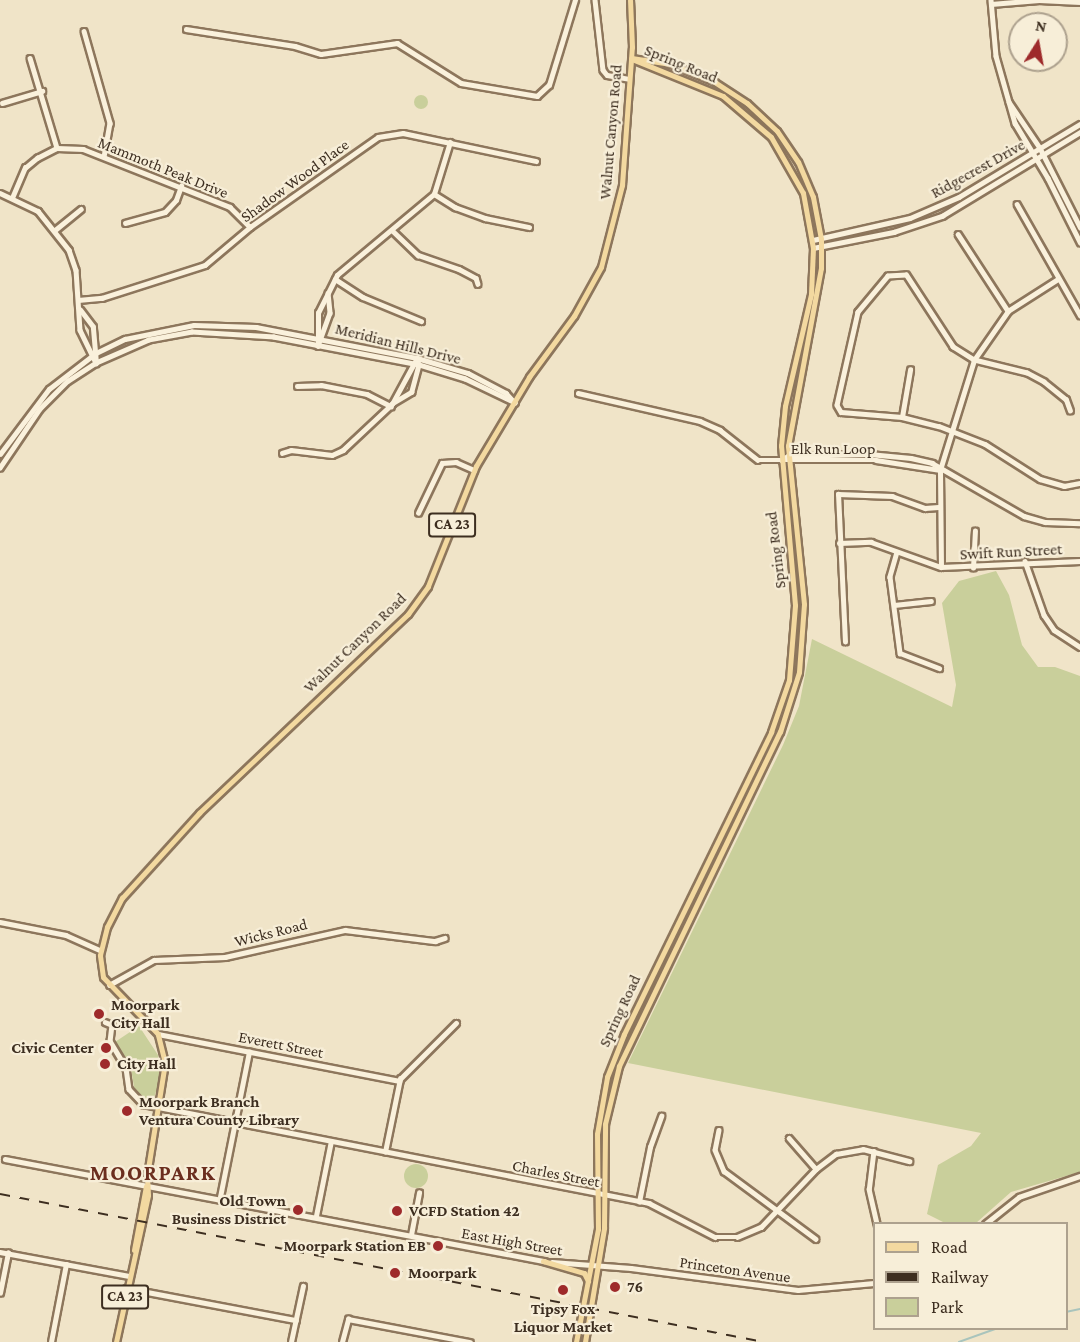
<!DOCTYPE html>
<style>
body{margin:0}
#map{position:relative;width:1080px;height:1342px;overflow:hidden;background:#f0e4c8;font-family:"Crimson Pro",serif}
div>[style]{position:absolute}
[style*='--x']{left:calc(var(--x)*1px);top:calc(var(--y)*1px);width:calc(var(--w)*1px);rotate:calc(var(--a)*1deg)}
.green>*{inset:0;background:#c9cf9b}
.round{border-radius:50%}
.stream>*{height:1.5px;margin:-0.75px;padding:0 0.75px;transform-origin:0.75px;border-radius:0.75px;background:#a9c4bc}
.roads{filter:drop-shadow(2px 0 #8d765c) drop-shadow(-2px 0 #8d765c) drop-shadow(0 2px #8d765c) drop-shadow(0 -2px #8d765c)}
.minor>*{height:4.5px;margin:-2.25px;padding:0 2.25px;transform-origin:2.25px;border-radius:2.25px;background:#faf1dc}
.major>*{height:5px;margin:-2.5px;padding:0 2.5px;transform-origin:2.5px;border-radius:2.5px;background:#f3d9a0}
.rail>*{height:1.5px;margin-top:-0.75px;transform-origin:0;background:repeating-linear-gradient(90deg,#3d2e20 0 10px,transparent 0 20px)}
.dots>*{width:16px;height:16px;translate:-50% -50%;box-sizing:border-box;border:3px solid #f7eed8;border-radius:50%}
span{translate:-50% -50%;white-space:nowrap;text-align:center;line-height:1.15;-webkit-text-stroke:4.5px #f7eed8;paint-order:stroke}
.shield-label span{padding:2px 4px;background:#f7eed8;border:2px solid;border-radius:4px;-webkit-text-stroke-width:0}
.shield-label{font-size:15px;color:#3d2e20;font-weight:700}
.street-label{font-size:16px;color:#3d2e20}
.poi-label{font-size:16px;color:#3d2e20;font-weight:700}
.left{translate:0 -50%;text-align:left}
.right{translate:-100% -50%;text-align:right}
.district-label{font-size:22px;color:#6b2e1e;font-weight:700;letter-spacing:1.5px}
.legend{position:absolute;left:873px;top:1222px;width:195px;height:108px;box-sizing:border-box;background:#f7eed8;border:2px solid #ada18e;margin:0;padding:8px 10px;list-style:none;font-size:18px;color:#3d2e20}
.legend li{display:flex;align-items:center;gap:12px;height:30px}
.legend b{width:30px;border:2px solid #ada18e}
.north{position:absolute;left:1008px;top:12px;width:60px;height:60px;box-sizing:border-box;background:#f7eed8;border:2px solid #ada18e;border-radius:50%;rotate:11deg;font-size:16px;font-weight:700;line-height:24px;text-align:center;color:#3d2e20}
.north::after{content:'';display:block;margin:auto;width:21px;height:27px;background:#9e2a2b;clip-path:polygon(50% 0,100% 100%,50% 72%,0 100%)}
</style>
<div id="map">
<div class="green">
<i class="round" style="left:414px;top:95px;width:14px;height:14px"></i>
<i style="clip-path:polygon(996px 571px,1009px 595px,1022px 645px,1038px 667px,1055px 667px,1080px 676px,1080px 1172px,1011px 1192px,976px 1223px,945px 1223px,927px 1214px,938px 1165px,971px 1146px,981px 1133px,628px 1063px,783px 745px,799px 706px,812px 639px,952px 707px,956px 685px,942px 603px,959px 581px)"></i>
<i style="clip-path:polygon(139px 1026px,158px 1055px,160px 1079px,153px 1101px,141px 1099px,135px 1092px,131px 1069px,115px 1042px)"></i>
<i class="round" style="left:404px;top:1164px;width:24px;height:24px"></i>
</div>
<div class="stream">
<i style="--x:1066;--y:1312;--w:14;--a:-12"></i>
<i style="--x:959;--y:1342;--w:41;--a:-19.7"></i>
</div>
<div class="roads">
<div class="minor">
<i style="--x:595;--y:0;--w:70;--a:83.5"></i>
<i style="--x:603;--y:70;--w:6;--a:51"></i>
<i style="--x:607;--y:75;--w:22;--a:10"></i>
<i style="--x:991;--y:0;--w:56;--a:84.9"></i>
<i style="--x:996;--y:56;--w:70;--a:74.2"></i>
<i style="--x:1015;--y:123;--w:64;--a:59"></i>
<i style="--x:1048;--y:178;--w:72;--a:63.4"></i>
<i style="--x:991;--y:4;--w:48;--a:-4.8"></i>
<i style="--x:1039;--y:0;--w:41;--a:2.8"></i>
<i style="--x:186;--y:29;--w:110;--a:8.9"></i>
<i style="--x:295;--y:46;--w:27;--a:17"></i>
<i style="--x:321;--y:54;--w:77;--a:-8.2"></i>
<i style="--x:397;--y:43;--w:75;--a:32"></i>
<i style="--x:461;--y:83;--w:77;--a:9.7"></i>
<i style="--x:537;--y:96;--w:16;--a:-43"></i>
<i style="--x:549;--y:85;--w:89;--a:-73"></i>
<i style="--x:84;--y:31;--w:96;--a:74.2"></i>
<i style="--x:110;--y:123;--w:34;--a:100"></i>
<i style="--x:30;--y:58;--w:94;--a:73.3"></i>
<i style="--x:1009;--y:102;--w:55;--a:56"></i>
<i style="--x:1040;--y:148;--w:89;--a:63.1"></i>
<i style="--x:2;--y:103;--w:42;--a:-16.7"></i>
<i style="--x:0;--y:193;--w:42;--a:25.3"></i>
<i style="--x:38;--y:211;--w:50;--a:51.5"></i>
<i style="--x:69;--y:250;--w:21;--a:71"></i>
<i style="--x:76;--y:270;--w:60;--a:86.2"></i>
<i style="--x:80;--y:330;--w:37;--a:64"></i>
<i style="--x:96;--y:363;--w:36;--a:-95"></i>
<i style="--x:93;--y:327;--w:21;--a:-127"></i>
<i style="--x:434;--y:194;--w:25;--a:32"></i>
<i style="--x:455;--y:207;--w:32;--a:20"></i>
<i style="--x:485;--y:218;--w:45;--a:11.6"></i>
<i style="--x:12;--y:198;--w:33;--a:-67"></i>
<i style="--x:25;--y:168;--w:16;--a:-40"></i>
<i style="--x:37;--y:158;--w:22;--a:-27"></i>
<i style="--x:57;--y:148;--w:26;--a:2"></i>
<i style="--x:83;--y:149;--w:158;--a:21.5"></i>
<i style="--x:230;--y:207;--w:28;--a:45"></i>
<i style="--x:1017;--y:204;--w:128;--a:60.4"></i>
<i style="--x:125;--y:223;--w:41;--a:-15.4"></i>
<i style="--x:165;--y:212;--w:16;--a:-47"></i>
<i style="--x:176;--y:200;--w:15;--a:-70"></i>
<i style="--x:55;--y:230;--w:33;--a:-39"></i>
<i style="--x:393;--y:231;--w:35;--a:44"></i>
<i style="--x:418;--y:255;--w:43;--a:18.9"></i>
<i style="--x:459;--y:269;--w:19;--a:28"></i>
<i style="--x:476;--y:278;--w:6;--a:72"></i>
<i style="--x:958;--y:234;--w:92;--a:57"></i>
<i style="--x:813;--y:240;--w:99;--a:-12.8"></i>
<i style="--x:910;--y:218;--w:53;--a:-23.2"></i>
<i style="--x:959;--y:197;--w:141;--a:-31.1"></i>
<i style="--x:813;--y:248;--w:83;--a:-11.2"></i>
<i style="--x:894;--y:232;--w:51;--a:-18.4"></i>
<i style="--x:942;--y:216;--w:162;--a:-31.3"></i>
<i style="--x:335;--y:279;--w:33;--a:33"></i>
<i style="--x:363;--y:297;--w:63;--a:22.5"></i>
<i style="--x:328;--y:293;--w:20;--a:84"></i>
<i style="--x:330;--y:313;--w:35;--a:110"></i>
<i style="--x:318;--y:346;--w:33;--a:-90"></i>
<i style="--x:318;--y:313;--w:42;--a:-63.4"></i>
<i style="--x:337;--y:275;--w:126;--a:-39.9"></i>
<i style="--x:434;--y:194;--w:54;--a:-72.9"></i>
<i style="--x:78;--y:300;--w:24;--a:-5"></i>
<i style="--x:102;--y:298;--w:108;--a:-17.8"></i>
<i style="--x:205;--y:265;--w:59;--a:-40.2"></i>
<i style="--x:250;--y:227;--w:156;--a:-35.1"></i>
<i style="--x:378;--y:137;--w:25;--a:-9"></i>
<i style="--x:403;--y:133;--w:136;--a:11.9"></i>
<i style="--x:417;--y:358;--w:7;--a:74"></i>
<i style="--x:419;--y:365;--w:28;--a:105"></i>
<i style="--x:412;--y:392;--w:23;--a:149"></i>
<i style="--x:392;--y:404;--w:52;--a:-61.5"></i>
<i style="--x:297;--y:386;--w:24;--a:-2"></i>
<i style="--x:321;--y:385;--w:47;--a:11.1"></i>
<i style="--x:367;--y:394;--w:27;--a:27"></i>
<i style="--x:578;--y:393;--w:125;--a:12.9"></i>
<i style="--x:700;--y:421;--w:22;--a:24"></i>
<i style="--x:720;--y:430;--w:48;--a:38.3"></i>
<i style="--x:758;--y:460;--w:118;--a:0"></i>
<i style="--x:876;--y:460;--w:65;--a:8.9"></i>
<i style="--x:1070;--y:411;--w:12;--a:-110"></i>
<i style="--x:1066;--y:400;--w:28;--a:-141"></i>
<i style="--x:1044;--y:382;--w:19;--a:-152"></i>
<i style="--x:1027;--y:373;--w:55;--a:-166.2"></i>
<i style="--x:974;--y:360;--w:25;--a:-148"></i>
<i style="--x:953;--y:347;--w:86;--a:-123.1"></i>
<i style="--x:906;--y:275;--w:18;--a:177"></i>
<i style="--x:888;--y:276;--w:47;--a:129.8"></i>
<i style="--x:858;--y:312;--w:95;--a:102.7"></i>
<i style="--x:837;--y:405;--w:8;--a:60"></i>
<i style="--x:841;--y:412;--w:61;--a:4.7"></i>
<i style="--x:902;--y:417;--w:38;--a:14"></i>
<i style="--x:939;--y:426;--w:49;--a:21.4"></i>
<i style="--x:985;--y:444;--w:65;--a:32.5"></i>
<i style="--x:1040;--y:479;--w:25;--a:16"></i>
<i style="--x:1064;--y:486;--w:16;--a:-11"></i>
<i style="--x:902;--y:417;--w:48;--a:-80.3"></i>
<i style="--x:282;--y:453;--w:9;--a:-18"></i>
<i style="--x:291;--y:450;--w:41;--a:7"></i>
<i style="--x:332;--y:455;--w:12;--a:-24"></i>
<i style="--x:343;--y:450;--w:67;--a:-43.2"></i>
<i style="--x:0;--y:454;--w:81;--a:-53"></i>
<i style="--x:49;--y:389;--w:59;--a:-37.5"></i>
<i style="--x:96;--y:353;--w:32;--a:-26"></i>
<i style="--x:125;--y:339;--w:70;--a:-11.5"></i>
<i style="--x:194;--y:325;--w:62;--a:1.8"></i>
<i style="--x:256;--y:327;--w:164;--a:10.9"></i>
<i style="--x:417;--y:358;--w:53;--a:16.4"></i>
<i style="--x:468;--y:373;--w:43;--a:27.8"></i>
<i style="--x:506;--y:393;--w:13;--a:48"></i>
<i style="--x:515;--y:403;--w:55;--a:-154.4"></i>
<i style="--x:465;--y:379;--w:48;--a:-163.1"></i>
<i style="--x:419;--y:365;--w:148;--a:-169.1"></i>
<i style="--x:274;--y:337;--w:82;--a:-176.5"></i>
<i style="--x:192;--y:332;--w:44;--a:169.5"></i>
<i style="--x:149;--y:340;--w:58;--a:156.5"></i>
<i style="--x:96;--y:363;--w:33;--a:147"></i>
<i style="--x:68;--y:381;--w:40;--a:135"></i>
<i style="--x:40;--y:409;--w:71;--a:124.1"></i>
<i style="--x:781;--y:460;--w:8;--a:-30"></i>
<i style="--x:788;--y:456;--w:81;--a:-1.4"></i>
<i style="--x:869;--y:454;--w:42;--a:5.4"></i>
<i style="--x:911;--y:458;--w:22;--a:13"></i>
<i style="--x:932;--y:463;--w:106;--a:29.9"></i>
<i style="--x:1024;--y:516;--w:22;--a:16"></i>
<i style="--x:1045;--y:522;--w:35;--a:2"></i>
<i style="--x:418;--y:513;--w:55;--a:-64.4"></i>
<i style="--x:442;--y:463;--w:14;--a:-4"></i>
<i style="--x:456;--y:462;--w:20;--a:24"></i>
<i style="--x:839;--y:543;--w:32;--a:-2"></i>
<i style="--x:871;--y:542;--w:74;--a:19.7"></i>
<i style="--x:941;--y:567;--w:139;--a:-2.5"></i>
<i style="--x:897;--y:552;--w:26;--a:106"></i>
<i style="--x:890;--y:577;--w:77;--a:82.5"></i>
<i style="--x:900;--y:653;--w:42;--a:21"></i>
<i style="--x:1025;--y:561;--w:57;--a:70.6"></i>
<i style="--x:1044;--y:615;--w:18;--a:56"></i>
<i style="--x:1054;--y:630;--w:31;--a:33"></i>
<i style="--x:941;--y:567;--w:97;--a:-90.6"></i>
<i style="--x:940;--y:470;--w:115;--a:-72.8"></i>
<i style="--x:974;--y:360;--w:60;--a:-55.2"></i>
<i style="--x:1008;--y:311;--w:59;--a:-32.6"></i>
<i style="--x:973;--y:568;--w:37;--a:-87"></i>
<i style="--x:894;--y:605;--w:37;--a:-6"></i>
<i style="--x:845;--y:642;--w:148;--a:-92.7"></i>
<i style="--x:838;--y:494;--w:54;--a:2.1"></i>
<i style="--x:892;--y:496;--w:35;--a:20"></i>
<i style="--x:925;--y:508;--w:13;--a:-4"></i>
<i style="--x:0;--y:922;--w:67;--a:11.1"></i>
<i style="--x:66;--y:935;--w:37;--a:24"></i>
<i style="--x:109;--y:985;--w:51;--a:-29.1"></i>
<i style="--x:154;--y:960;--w:71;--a:-2.4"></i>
<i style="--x:225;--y:957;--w:123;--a:-12.7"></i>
<i style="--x:345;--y:930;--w:91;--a:7"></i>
<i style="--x:435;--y:941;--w:10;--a:-17"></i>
<i style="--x:105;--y:1022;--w:8;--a:23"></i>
<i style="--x:112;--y:1025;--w:16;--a:97"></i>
<i style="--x:110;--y:1041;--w:31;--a:59"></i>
<i style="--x:126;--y:1068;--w:21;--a:82"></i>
<i style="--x:129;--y:1089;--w:21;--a:47"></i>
<i style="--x:143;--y:1104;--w:516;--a:11.07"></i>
<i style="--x:649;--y:1203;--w:74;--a:27.3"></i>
<i style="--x:715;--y:1237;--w:22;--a:0"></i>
<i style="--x:737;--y:1237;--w:26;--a:-23"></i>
<i style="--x:761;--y:1227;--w:80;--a:-46.5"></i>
<i style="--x:816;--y:1169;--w:25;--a:-37"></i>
<i style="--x:836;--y:1154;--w:27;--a:-10"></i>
<i style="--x:863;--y:1149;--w:48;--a:14.6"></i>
<i style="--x:158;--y:1034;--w:246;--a:11"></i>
<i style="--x:719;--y:1130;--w:20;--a:101"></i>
<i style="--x:715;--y:1150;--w:23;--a:67"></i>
<i style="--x:724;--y:1171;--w:114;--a:36.5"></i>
<i style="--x:789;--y:1138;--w:41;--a:48.9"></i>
<i style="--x:874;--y:1151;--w:38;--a:97"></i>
<i style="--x:869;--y:1189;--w:36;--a:77"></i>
<i style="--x:385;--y:1152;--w:75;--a:-78.4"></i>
<i style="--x:400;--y:1079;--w:79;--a:-45"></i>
<i style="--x:5;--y:1159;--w:549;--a:10.72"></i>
<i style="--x:220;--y:1197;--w:148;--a:-78.7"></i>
<i style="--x:639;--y:1202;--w:56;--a:-78.7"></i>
<i style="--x:650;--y:1147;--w:33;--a:-70"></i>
<i style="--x:316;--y:1216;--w:76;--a:-78.7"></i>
<i style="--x:985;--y:1224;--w:43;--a:-38.5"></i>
<i style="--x:1019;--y:1197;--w:65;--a:-19"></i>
<i style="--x:411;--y:1235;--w:43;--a:-79.2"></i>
<i style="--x:0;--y:1252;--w:131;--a:10.5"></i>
<i style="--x:552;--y:1262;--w:79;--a:4.3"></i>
<i style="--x:631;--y:1268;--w:168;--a:7.5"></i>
<i style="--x:798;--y:1290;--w:76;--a:-5.3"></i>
<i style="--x:126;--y:1288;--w:173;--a:10.7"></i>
<i style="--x:0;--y:1293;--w:41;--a:-78.7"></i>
<i style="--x:51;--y:1342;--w:79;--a:-79.1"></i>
<i style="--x:291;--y:1342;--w:57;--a:-77.9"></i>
<i style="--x:342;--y:1342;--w:24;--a:-75"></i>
<i style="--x:348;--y:1319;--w:124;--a:10.7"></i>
</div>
<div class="major">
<i style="--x:134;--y:1250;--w:65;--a:-79.4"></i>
<i style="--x:543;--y:1261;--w:43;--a:16.3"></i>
<i style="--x:584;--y:1273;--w:9;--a:63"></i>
<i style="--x:116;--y:1342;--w:150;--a:-77.7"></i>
<i style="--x:148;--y:1195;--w:20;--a:-93"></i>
<i style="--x:147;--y:1175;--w:113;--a:-80.9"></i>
<i style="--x:165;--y:1063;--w:30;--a:-104"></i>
<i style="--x:158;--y:1034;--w:79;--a:-134"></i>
<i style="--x:103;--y:977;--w:22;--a:-98"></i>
<i style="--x:100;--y:955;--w:29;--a:-76"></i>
<i style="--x:107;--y:927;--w:33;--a:-63"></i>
<i style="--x:122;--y:898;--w:115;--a:-47.8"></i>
<i style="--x:199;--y:813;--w:289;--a:-43.6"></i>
<i style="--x:408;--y:614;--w:34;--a:-54"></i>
<i style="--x:428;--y:586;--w:129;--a:-68.2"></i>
<i style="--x:476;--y:466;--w:104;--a:-59.2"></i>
<i style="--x:529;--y:377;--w:76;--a:-53.6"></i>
<i style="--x:574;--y:316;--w:56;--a:-61.1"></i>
<i style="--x:601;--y:267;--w:85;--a:-75.6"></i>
<i style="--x:622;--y:185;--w:138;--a:-85.9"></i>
<i style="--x:632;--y:47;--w:47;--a:-92.4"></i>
<i style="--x:576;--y:1342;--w:115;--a:-79"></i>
<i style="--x:598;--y:1229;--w:95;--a:-90.6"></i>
<i style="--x:597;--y:1134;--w:58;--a:-80"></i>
<i style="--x:607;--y:1077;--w:46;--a:-68.4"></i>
<i style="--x:624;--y:1034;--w:336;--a:-64"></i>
<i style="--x:771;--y:732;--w:55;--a:-70.9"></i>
<i style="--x:789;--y:680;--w:75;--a:-85.4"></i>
<i style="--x:795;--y:605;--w:160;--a:-95"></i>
<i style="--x:781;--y:446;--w:40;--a:-84.3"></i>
<i style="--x:785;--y:406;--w:115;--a:-76.9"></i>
<i style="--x:811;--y:294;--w:46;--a:-87.5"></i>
<i style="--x:813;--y:248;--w:56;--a:-100.3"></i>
<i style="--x:803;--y:193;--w:64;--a:-119.7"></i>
<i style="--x:771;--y:137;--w:63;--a:-139.5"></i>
<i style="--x:723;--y:96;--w:98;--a:-157.9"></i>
<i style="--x:585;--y:1342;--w:116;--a:-80.5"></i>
<i style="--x:604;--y:1228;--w:104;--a:-89.4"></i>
<i style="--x:605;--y:1124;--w:60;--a:-76.4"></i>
<i style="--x:619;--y:1066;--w:371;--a:-64.3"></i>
<i style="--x:780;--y:732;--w:63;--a:-72.4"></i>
<i style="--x:799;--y:672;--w:68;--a:-85.8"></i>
<i style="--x:804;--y:604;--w:159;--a:-95.8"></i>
<i style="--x:788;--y:446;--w:181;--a:-79.5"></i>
<i style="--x:821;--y:268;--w:29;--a:-90"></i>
<i style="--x:821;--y:239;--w:43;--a:-100.8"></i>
<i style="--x:813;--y:197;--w:38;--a:-113"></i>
<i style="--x:798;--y:162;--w:37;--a:-124"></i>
<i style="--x:777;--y:131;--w:41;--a:-137"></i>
<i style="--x:747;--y:103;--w:38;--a:-147"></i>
<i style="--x:715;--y:82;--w:48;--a:-157.8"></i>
<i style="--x:671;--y:64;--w:40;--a:-171.5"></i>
</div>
</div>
<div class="rail">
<i style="--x:0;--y:1194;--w:778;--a:10.96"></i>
</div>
<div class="dots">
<i style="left:99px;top:1014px;background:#9e2a2b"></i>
<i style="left:106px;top:1048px;background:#9e2a2b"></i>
<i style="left:105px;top:1064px;background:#9e2a2b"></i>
<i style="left:127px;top:1111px;background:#9e2a2b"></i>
<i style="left:298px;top:1210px;background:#9e2a2b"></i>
<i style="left:397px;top:1211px;background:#9e2a2b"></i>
<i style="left:438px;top:1246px;background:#9e2a2b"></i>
<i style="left:395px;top:1273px;background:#9e2a2b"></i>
<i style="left:615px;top:1287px;background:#9e2a2b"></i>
<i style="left:563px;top:1290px;background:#9e2a2b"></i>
</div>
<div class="shield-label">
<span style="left:452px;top:525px">CA 23</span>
<span style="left:125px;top:1297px">CA 23</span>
</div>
<div class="street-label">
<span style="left:681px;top:64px;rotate:22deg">Spring Road</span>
<span style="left:611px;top:132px;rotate:-85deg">Walnut Canyon Road</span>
<span style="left:163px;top:168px;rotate:22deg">Mammoth Peak Drive</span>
<span style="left:978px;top:169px;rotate:-29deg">Ridgecrest Drive</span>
<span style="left:295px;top:181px;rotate:-36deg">Shadow Wood Place</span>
<span style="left:398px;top:344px;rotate:14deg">Meridian Hills Drive</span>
<span style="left:833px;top:449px">Elk Run Loop</span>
<span style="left:776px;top:550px;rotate:-97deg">Spring Road</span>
<span style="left:1011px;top:552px;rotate:-3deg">Swift Run Street</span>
<span style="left:355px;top:643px;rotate:-44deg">Walnut Canyon Road</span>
<span style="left:271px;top:933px;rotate:-14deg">Wicks Road</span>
<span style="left:620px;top:1011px;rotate:-65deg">Spring Road</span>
<span style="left:281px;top:1045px;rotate:11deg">Everett Street</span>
<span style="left:556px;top:1174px;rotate:11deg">Charles Street</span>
<span style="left:512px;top:1242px;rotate:10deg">East High Street</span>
<span style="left:735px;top:1270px;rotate:8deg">Princeton Avenue</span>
</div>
<div class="poi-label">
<span class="left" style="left:111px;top:1014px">Moorpark<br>City Hall</span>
<span class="right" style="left:94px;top:1048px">Civic Center</span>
<span class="left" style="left:117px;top:1064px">City Hall</span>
<span class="left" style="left:139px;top:1111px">Moorpark Branch<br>Ventura County Library</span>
<span class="right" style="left:286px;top:1210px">Old Town<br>Business District</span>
<span class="left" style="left:409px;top:1211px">VCFD Station 42</span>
<span class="right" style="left:426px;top:1246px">Moorpark Station EB</span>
<span class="left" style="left:408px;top:1273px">Moorpark</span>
<span class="left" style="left:627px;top:1287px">76</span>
<span style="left:563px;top:1318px">Tipsy Fox<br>Liquor Market</span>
</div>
<div class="district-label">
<span style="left:153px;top:1173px">MOORPARK</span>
</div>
<ul class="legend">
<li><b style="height:8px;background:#f3d9a0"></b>Road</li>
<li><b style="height:8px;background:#3d2e20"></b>Railway</li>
<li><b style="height:16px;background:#c9cf9b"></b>Park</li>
</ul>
<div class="north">N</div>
</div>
